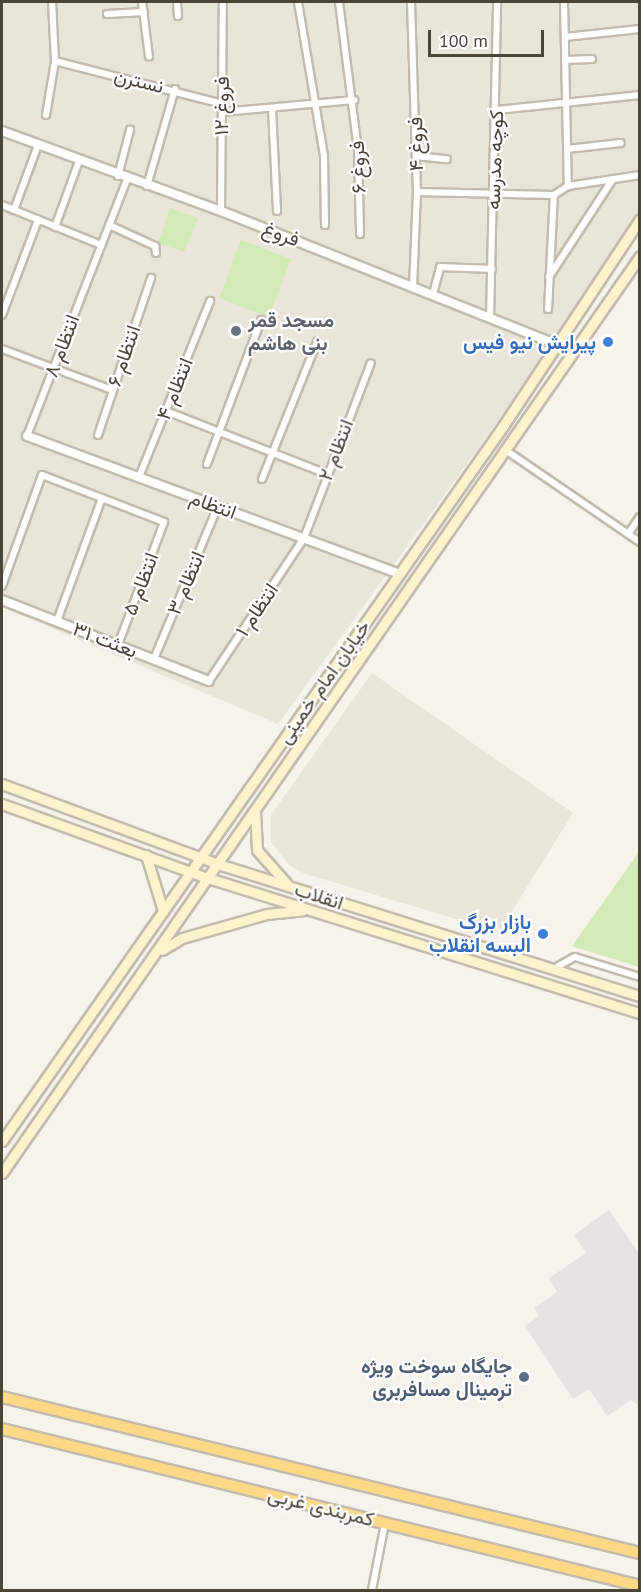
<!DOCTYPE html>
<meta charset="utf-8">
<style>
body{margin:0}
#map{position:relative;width:641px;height:1592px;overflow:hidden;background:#f6f3ec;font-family:"PT Sans",Vazirmatn,sans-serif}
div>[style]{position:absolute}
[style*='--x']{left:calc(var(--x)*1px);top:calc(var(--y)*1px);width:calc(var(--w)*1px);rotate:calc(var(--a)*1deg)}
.residential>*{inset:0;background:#eae5da}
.green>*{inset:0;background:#d2eab5}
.parking>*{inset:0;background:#e5e3e0}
.roads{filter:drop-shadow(2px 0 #c2bbae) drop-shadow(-2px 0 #c2bbae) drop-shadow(0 2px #c2bbae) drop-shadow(0 -2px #c2bbae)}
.minor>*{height:6px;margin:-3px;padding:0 3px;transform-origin:3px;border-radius:3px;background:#fff}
.tertiary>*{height:8px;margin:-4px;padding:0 4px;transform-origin:4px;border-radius:4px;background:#fff}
.secondary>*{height:9px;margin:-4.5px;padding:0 4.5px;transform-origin:4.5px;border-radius:4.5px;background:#fff3cd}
.trunk>*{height:10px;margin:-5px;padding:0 5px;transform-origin:5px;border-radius:5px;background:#ffd985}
.dots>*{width:16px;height:16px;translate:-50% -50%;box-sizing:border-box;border:3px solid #fff;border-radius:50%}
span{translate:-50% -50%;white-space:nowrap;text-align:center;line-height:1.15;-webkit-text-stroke:4.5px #fff;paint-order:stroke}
.street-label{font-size:20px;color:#4b4439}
.worship-label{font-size:20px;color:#5b616d;font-weight:700}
.left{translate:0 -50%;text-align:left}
.shop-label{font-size:20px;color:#366cbe;font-weight:700}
.right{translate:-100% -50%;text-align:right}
.service-label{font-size:20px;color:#4e5e75;font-weight:700}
.frame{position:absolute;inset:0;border:3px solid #4b4439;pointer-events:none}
.scale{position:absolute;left:428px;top:30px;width:116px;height:27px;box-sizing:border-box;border:3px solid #4b4439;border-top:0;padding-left:8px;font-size:18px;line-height:21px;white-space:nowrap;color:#4b4439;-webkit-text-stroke:4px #fff;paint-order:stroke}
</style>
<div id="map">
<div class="residential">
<i style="clip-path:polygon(2px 2px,639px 2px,639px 227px,278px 724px,2px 607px)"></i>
<i style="clip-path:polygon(372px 673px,573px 813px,499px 932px,303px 873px,290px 866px,271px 842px,271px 815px)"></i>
</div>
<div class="green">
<i style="clip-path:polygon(170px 208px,198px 218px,184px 252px,158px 243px)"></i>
<i style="clip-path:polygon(241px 240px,291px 259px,269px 317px,219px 298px)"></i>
<i style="clip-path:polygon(639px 852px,639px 967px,572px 946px)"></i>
</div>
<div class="parking">
<i style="clip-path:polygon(609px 1210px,639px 1253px,640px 1407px,631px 1400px,607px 1416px,589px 1389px,573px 1399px,525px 1326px,539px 1316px,534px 1308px,557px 1292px,549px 1278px,586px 1253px,574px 1235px)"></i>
</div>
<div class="roads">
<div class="minor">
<i style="--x:142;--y:2;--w:55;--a:82.7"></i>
<i style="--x:177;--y:2;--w:14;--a:86"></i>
<i style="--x:298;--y:2;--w:156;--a:80.4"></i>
<i style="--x:324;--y:156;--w:69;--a:89.2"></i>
<i style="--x:339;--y:2;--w:149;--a:82.7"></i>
<i style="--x:358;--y:150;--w:84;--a:88.6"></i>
<i style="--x:411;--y:2;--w:190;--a:88.2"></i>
<i style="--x:417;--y:192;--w:94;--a:92.4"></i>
<i style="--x:564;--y:2;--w:184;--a:88.8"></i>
<i style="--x:107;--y:14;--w:37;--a:-3"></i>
<i style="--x:565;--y:37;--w:75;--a:-6.1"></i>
<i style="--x:565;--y:60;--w:27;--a:-2"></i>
<i style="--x:55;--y:61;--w:172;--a:14.4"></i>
<i style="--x:272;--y:108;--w:103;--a:87.2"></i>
<i style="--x:497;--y:110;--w:144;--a:-6"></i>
<i style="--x:222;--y:112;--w:133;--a:-5.2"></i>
<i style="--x:46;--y:115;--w:55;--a:-80.5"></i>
<i style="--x:55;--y:61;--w:59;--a:-92.9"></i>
<i style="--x:567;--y:149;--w:54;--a:-6.3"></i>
<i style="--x:416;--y:156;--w:31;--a:6"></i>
<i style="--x:118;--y:176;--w:48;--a:-75.4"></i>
<i style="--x:147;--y:186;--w:101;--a:-73.9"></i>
<i style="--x:417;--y:192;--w:137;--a:1.3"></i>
<i style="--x:554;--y:195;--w:17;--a:-33"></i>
<i style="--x:568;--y:186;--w:73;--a:-8.7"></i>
<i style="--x:2;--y:205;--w:107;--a:22"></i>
<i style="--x:14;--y:210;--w:69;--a:-69.7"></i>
<i style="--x:221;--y:211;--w:209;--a:-89.5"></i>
<i style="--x:109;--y:225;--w:51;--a:24.5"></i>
<i style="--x:155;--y:246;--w:7;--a:82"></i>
<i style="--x:55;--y:227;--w:70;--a:-70"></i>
<i style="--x:549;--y:277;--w:117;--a:-56.9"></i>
<i style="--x:433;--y:294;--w:28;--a:-75"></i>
<i style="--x:440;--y:267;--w:52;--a:2.2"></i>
<i style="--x:548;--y:309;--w:114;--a:-87"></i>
<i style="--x:2;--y:315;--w:102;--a:-69.2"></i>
<i style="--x:490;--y:318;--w:316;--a:-88.7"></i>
<i style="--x:2;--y:349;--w:117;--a:20.4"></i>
<i style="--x:166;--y:411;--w:173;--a:21.4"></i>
<i style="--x:98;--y:435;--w:166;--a:-71.3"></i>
<i style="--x:27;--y:436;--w:275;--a:-68.7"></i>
<i style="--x:507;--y:451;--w:161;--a:34.4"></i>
<i style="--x:207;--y:464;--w:154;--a:-69.4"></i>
<i style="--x:139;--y:477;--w:190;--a:-68"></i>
<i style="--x:262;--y:479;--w:148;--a:-68.1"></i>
<i style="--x:628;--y:534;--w:21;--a:-55"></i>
<i style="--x:2;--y:586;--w:118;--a:-70.2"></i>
<i style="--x:42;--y:475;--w:131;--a:21.1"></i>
<i style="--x:164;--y:522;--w:131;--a:110.5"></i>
<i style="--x:57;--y:621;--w:131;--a:-69.9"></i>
<i style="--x:154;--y:659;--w:166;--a:-67.3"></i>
<i style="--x:209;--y:681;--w:172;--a:-56.4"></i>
<i style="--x:304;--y:538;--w:187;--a:-69.1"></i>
<i style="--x:553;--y:969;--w:25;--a:-29"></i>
<i style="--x:575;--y:957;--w:68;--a:17.1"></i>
<i style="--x:372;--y:1590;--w:68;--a:-79"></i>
</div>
<div class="tertiary">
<i style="--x:2;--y:131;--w:233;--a:20.1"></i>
<i style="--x:221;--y:211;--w:362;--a:21.7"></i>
<i style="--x:27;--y:436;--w:398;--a:20.3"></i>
<i style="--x:2;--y:600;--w:222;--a:21.4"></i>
</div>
<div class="secondary">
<i style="--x:2;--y:784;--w:230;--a:20.3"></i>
<i style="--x:218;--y:864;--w:442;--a:17.4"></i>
<i style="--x:2;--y:804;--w:219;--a:19.8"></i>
<i style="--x:208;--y:878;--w:453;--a:17.4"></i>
<i style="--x:255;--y:811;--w:39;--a:87"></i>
<i style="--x:257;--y:850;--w:45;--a:48.6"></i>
<i style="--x:146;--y:855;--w:59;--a:73.1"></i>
<i style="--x:162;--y:950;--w:23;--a:-31"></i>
<i style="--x:182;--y:938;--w:88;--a:-15.8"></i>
<i style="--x:267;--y:914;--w:36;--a:-6"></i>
<i style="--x:2;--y:1141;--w:873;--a:-54.98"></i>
<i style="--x:503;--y:426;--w:248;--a:-56.5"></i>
<i style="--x:2;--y:1173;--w:1117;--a:-55.17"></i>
</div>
<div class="trunk">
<i style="--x:2;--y:1397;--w:657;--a:13.74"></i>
<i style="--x:2;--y:1429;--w:657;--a:13.82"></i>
</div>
</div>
<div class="dots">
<i style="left:236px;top:331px;background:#6b7280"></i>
<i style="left:608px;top:342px;background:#3f7fe0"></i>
<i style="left:543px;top:934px;background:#3f7fe0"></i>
<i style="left:524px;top:1377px;background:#5c6f8a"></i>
</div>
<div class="street-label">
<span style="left:139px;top:81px;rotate:14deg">نسترن</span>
<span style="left:222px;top:106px;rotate:-89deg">فروغ ۱۲</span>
<span style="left:416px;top:144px;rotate:-91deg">فروغ ۴</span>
<span style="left:495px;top:160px;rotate:-88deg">کوچه مدرسه</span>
<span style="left:358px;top:167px;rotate:-92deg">فروغ ۶</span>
<span style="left:281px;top:234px;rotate:21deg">فروغ</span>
<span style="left:62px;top:346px;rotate:-69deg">انتظام ۸</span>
<span style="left:124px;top:356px;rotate:-71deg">انتظام ۶</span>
<span style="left:175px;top:389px;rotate:-68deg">انتظام ۴</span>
<span style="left:336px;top:450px;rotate:-69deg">انتظام ۲</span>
<span style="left:213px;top:505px;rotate:20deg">انتظام</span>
<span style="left:186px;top:583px;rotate:-67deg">انتظام ۳</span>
<span style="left:141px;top:584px;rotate:-69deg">انتظام ۵</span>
<span style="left:257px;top:610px;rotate:-56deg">انتظام ۱</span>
<span style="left:105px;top:640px;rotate:21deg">بعثت ۳۱</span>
<span style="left:324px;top:682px;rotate:-55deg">خیابان امام خمینی</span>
<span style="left:319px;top:896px;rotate:18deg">انقلاب</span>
<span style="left:321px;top:1507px;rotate:14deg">کمربندی غربی</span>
</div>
<div class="worship-label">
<span class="left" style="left:248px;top:332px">مسجد قمر<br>بنی هاشم</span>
</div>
<div class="shop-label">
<span class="right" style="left:596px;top:342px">پیرایش نیو فیس</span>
<span class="right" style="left:531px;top:934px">بازار بزرگ<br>البسه انقلاب</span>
</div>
<div class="service-label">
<span class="right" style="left:512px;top:1378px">جایگاه سوخت ویژه<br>ترمینال مسافربری</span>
</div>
<div class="frame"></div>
<div class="scale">100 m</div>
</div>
